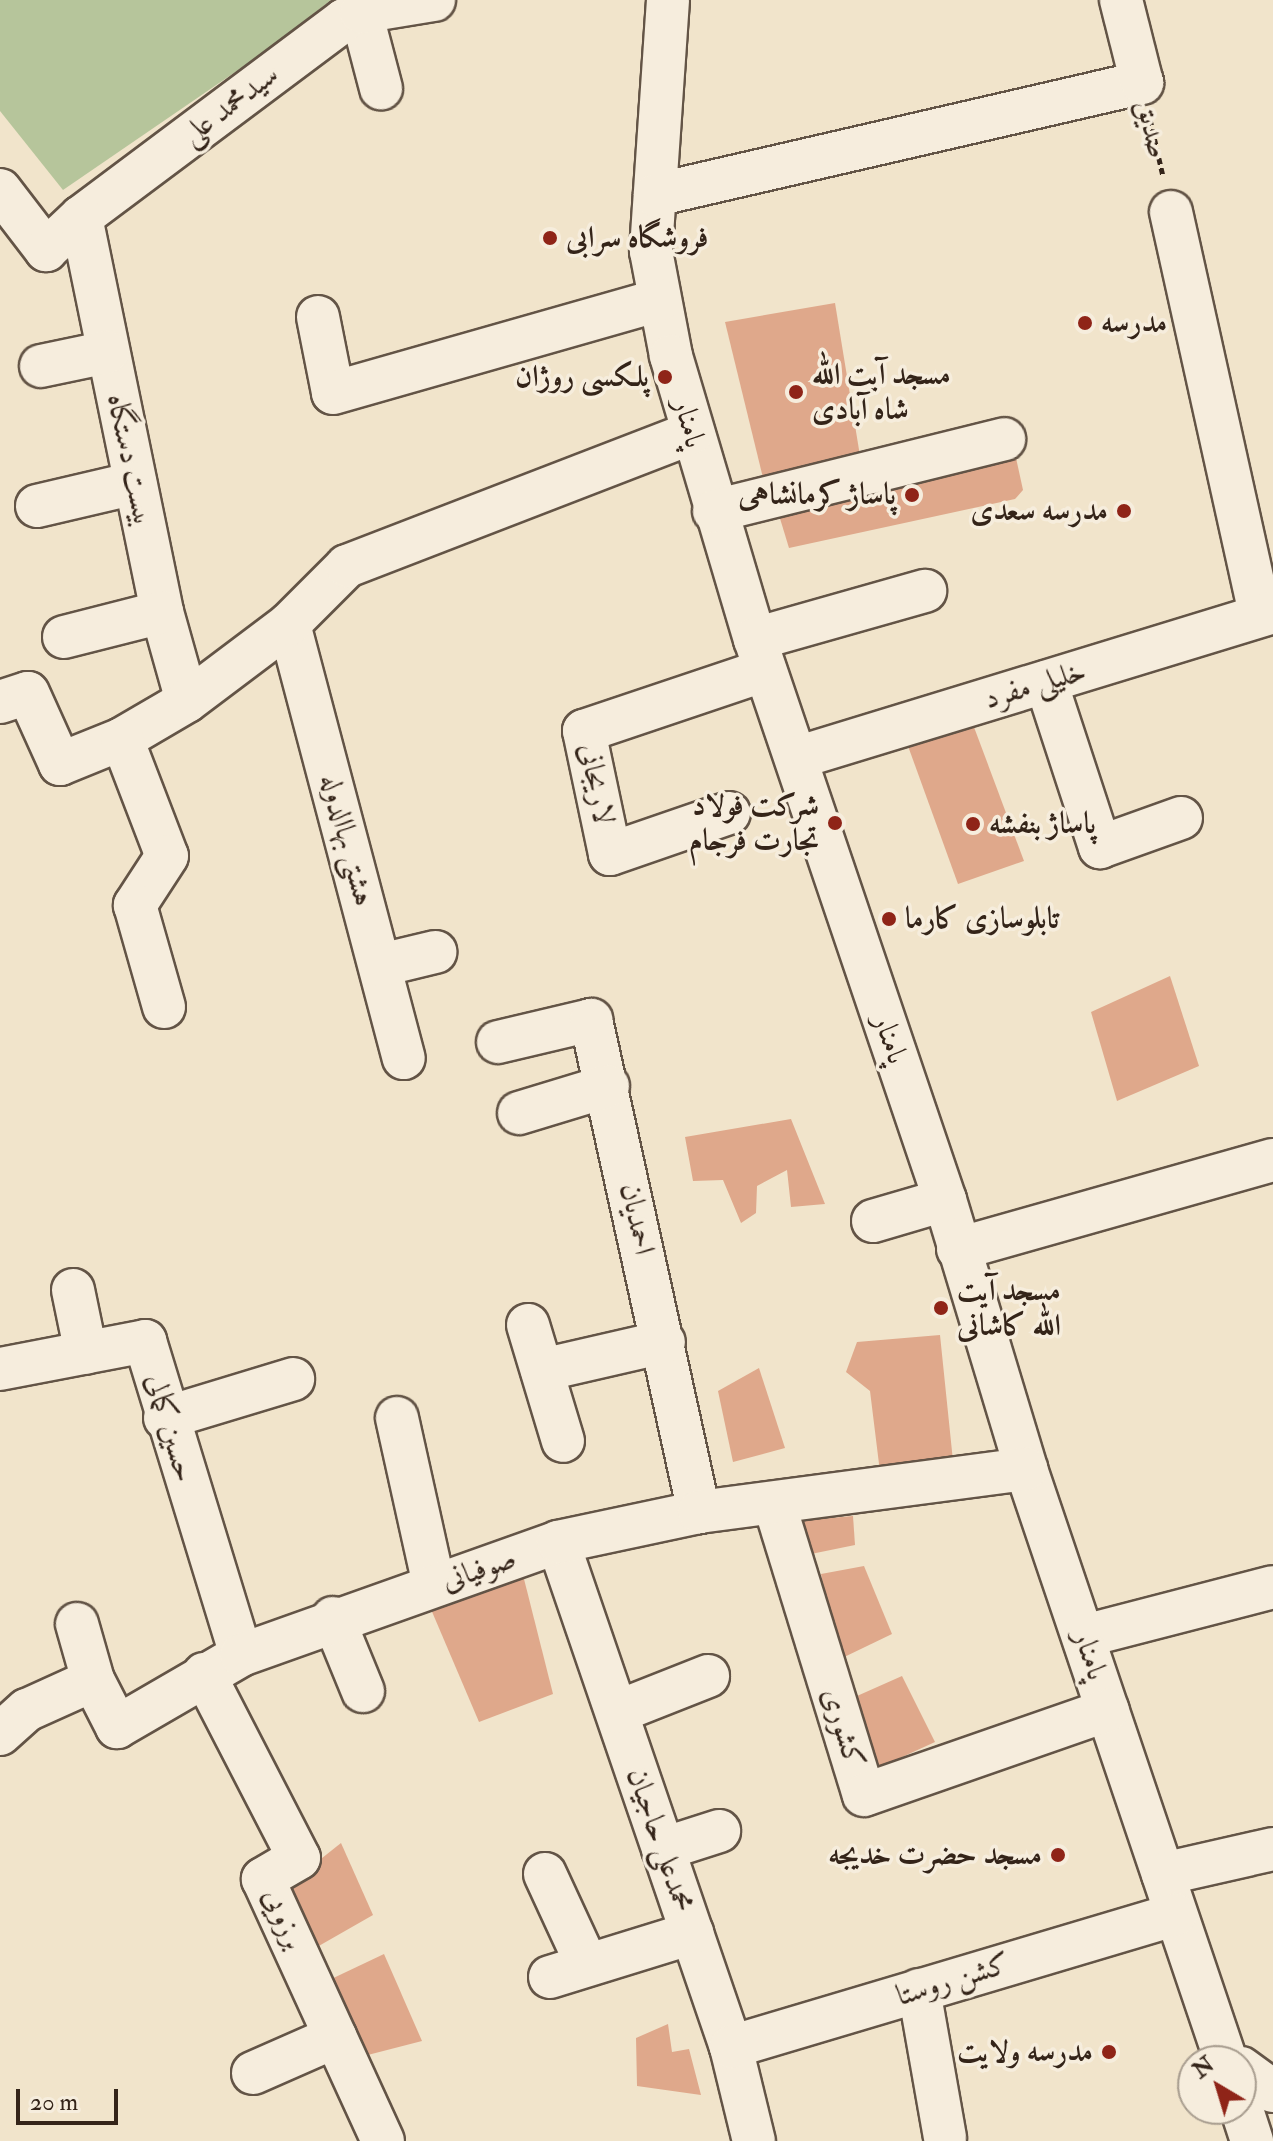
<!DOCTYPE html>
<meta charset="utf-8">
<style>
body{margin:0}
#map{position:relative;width:1273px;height:2141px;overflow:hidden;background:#f1e4cb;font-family:"IM FELL Double Pica",Amiri,serif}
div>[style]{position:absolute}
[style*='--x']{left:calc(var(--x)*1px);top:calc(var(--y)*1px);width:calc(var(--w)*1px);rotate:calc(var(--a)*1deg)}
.green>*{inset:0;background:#b6c59b}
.building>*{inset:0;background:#dfa88b}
.path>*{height:5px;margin-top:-2.5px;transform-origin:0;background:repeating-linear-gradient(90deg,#342419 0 6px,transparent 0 10px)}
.roads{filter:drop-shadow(2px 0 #635446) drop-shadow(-2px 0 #635446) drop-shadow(0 2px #635446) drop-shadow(0 -2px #635446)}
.minor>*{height:42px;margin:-21px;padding:0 21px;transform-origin:21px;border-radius:21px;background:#f6eddd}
.dots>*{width:22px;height:22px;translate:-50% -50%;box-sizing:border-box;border:4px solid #f6eddd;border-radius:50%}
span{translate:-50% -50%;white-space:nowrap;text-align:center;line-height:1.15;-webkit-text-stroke:7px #f6eddd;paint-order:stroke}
.street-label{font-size:30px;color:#342419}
.poi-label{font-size:30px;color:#342419;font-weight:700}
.left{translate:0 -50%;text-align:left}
.right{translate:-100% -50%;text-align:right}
.north{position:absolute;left:1177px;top:2045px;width:80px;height:80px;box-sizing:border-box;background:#f6eddd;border:2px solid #a89d8f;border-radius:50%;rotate:322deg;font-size:22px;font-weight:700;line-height:32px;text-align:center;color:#342419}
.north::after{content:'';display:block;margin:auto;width:28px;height:36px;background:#8f2418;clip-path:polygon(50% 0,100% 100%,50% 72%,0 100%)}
.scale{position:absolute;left:16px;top:2089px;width:102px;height:36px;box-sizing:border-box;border:4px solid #342419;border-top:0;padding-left:10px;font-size:24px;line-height:28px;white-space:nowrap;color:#342419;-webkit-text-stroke:6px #f6eddd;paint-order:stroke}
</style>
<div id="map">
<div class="green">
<i style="clip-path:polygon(0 0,331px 0,263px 53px,63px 190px,0 111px)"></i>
</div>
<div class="building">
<i style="clip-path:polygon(835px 303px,861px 462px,764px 482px,725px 322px)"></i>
<i style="clip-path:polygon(1014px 449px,1023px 490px,1015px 499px,789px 548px,775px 502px)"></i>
<i style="clip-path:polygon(968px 711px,1024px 861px,958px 884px,904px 735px)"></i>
<i style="clip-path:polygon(1170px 976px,1199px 1066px,1117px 1101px,1091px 1012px)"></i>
<i style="clip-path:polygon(791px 1119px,825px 1204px,791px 1207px,787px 1170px,757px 1186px,756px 1213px,741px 1223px,723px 1180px,693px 1181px,685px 1137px)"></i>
<i style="clip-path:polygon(940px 1335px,953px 1461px,880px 1472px,870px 1391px,846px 1372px,857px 1342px)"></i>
<i style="clip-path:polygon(759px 1368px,785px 1448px,733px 1462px,718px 1391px)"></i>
<i style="clip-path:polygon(853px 1516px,855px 1545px,811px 1554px,798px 1521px)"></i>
<i style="clip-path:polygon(864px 1566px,892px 1634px,838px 1660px,821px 1574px)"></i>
<i style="clip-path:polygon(523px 1575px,553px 1694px,479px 1722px,430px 1607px)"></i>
<i style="clip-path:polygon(902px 1676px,935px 1742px,876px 1769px,848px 1700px)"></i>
<i style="clip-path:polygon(341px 1843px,373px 1915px,317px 1947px,283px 1889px)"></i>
<i style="clip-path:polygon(384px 1954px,422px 2041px,360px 2057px,325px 1982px)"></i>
<i style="clip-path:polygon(668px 2024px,672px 2052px,689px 2049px,701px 2095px,637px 2086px,636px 2038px)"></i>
</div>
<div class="path">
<i style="--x:1150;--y:119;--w:58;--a:77.2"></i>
</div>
<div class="roads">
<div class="minor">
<i style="--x:668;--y:0;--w:252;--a:93.9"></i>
<i style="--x:651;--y:251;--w:107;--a:79.2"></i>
<i style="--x:671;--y:356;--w:295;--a:73.5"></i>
<i style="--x:755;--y:639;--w:592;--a:71.29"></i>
<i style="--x:945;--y:1200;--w:281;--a:73.2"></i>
<i style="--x:1026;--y:1469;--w:625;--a:71.33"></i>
<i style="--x:361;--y:12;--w:79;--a:75.3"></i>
<i style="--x:0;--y:190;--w:76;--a:52.5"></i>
<i style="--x:46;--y:250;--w:48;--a:-43.3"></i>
<i style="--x:81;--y:217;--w:329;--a:-36.8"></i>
<i style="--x:344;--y:20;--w:19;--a:-25"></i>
<i style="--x:361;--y:12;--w:74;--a:-9.3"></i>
<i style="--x:655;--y:195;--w:500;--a:-13"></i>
<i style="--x:1142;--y:83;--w:86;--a:-104.2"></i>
<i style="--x:1171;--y:212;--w:413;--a:77.5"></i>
<i style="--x:81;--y:217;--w:403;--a:78.4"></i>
<i style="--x:162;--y:612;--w:92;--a:74.3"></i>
<i style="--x:318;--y:317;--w:77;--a:78.8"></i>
<i style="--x:333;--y:393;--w:339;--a:-15.9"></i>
<i style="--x:41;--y:366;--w:68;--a:-11.8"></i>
<i style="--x:37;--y:506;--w:101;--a:-13.2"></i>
<i style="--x:714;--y:511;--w:299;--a:-13.9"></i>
<i style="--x:289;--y:624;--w:449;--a:75.2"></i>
<i style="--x:64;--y:637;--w:101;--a:-14.3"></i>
<i style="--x:755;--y:639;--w:177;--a:-15.8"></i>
<i style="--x:1046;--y:682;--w:174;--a:71.9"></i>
<i style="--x:1100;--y:847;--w:86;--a:-19.7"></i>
<i style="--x:0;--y:702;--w:29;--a:-18"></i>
<i style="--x:28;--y:693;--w:78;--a:65.7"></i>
<i style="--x:60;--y:764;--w:67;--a:-22"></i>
<i style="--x:122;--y:739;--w:75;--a:-30.3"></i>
<i style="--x:187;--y:701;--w:128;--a:-37"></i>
<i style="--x:289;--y:624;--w:82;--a:-45"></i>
<i style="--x:347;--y:566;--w:370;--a:-21.1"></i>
<i style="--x:122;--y:739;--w:125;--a:69"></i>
<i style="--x:167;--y:856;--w:59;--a:123.1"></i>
<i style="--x:135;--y:905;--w:106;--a:74.1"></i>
<i style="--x:796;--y:758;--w:499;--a:-17"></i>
<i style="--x:729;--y:813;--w:126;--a:161"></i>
<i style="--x:610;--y:854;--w:126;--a:-101.9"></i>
<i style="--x:584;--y:731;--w:191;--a:-18.6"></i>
<i style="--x:381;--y:965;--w:56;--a:-13.5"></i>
<i style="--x:498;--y:1042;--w:96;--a:-13.3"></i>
<i style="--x:591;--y:1020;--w:504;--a:77.62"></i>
<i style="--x:519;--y:1113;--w:93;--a:-16.9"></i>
<i style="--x:873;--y:1221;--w:75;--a:-16.3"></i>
<i style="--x:958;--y:1249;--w:327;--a:-15.8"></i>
<i style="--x:73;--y:1290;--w:64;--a:78.3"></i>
<i style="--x:528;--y:1325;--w:121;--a:73.2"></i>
<i style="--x:0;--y:1369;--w:148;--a:-10.9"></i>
<i style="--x:145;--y:1341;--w:328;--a:73"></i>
<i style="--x:542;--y:1370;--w:125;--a:-12.9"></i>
<i style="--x:165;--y:1418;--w:134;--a:-16.9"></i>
<i style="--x:397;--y:1418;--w:171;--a:77.5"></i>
<i style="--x:775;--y:1506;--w:302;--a:72.9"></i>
<i style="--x:864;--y:1795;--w:258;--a:-19.2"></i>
<i style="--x:558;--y:1542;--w:534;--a:71.09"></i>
<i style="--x:731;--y:2047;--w:97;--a:76.3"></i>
<i style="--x:333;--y:1618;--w:79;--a:67.7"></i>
<i style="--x:77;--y:1624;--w:58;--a:74.1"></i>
<i style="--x:1084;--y:1636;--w:195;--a:-14.5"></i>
<i style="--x:204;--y:1674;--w:207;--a:62.7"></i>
<i style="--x:299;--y:1858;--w:42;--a:149.7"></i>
<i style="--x:263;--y:1879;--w:288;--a:65.4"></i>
<i style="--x:617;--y:1712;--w:98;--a:-21.6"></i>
<i style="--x:0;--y:1734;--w:36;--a:-42"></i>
<i style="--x:27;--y:1710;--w:72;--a:-24.4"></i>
<i style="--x:93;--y:1680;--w:53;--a:62.9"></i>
<i style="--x:117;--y:1727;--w:143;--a:-30.1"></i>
<i style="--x:241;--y:1655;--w:337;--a:-19.6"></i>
<i style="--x:558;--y:1542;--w:144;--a:-12"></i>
<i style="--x:699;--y:1512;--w:330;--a:-7.5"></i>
<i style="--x:663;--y:1849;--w:59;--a:-17.8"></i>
<i style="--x:545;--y:1874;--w:100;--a:65.2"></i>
<i style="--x:1163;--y:1874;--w:113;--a:-12.8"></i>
<i style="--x:550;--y:1977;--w:149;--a:-17.2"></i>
<i style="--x:919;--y:1990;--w:150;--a:80"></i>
<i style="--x:731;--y:2047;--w:464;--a:-16.6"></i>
<i style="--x:1241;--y:2068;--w:39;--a:36"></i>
<i style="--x:253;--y:2073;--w:90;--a:-23.7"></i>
<i style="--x:1241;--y:2107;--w:36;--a:72"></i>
</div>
</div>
<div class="dots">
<i style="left:550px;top:238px;background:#8f2418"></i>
<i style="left:1085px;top:323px;background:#8f2418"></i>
<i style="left:665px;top:377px;background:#8f2418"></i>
<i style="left:796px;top:392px;background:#8f2418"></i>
<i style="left:912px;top:495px;background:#8f2418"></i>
<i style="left:1124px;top:511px;background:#8f2418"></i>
<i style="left:835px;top:823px;background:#8f2418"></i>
<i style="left:973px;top:824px;background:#8f2418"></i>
<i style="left:889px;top:919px;background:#8f2418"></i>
<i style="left:941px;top:1308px;background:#8f2418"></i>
<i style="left:1058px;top:1855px;background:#8f2418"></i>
<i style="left:1109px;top:2052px;background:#8f2418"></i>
</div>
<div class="street-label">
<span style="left:230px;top:105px;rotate:-37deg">سیدمحمد علی</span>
<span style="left:1152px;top:129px;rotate:77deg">صدیق</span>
<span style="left:689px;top:423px;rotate:75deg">پامنار</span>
<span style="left:130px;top:460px;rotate:78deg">بیست دستگاه</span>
<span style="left:1035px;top:685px;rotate:-17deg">خلیلی مفرد</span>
<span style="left:596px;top:784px;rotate:79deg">لاریجانی</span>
<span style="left:347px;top:840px;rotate:75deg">هشتی بهاالدوله</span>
<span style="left:890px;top:1039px;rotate:71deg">پامنار</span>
<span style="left:637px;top:1219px;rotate:78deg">احمدیان</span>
<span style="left:170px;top:1428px;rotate:74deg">حسین کمالی</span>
<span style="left:479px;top:1570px;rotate:-19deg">صوفیانی</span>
<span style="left:1090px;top:1655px;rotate:72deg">پامنار</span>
<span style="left:843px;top:1728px;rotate:73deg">کشوری</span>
<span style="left:660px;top:1840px;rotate:71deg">محمدعلی حاجیان</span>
<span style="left:283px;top:1919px;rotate:67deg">برزویی</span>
<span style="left:953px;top:1980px;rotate:-17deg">کشن روستا</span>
</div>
<div class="poi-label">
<span class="left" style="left:566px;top:238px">فروشگاه سرابی</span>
<span class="left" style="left:1101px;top:323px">مدرسه</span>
<span class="left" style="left:812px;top:392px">مسجد آیت الله<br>شاه آبادی</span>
<span class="right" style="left:649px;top:377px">پلکسی روژان</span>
<span class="right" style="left:896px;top:495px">پاساژ کرمانشاهی</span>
<span class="right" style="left:1108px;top:511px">مدرسه سعدی</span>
<span class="right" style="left:819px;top:823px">شرکت فولاد<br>تجارت فرجام</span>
<span class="left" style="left:989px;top:824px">پاساژ بنفشه</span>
<span class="left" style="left:905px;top:919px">تابلوسازی کارما</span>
<span class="left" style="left:957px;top:1308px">مسجد آیت<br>الله کاشانی</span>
<span class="right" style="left:1042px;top:1855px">مسجد حضرت خدیجه</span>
<span class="right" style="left:1093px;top:2052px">مدرسه ولایت</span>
</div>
<div class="north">N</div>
<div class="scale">20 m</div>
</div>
